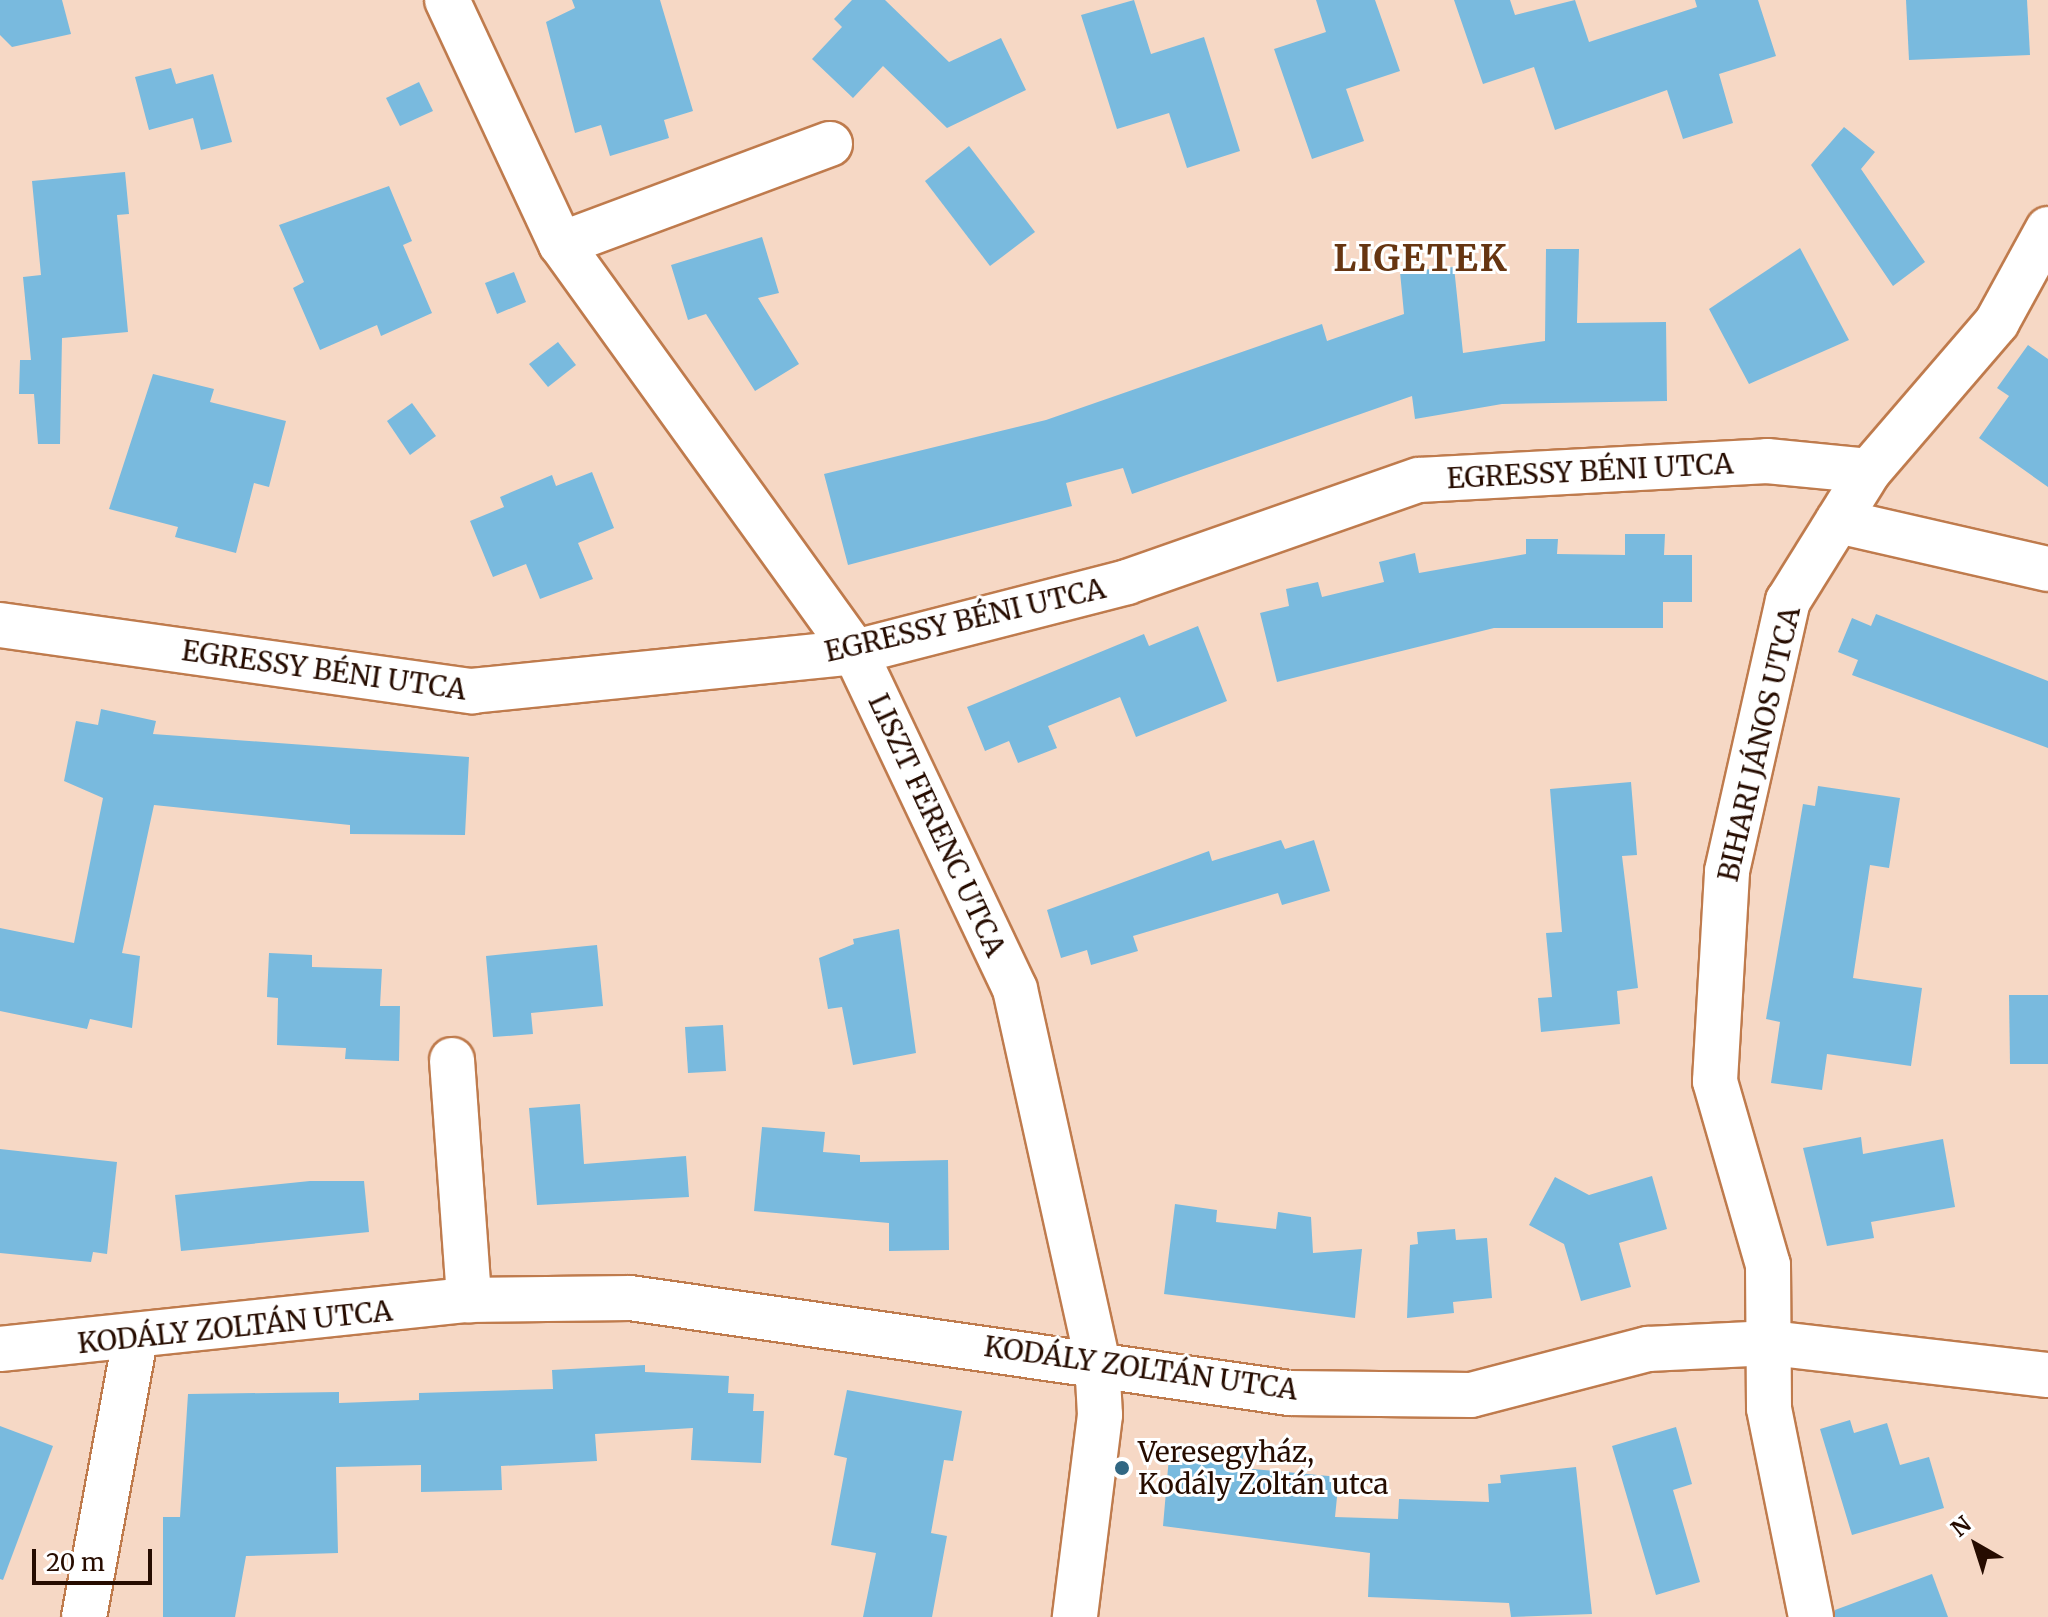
<!DOCTYPE html>
<meta charset="utf-8">
<style>
body{margin:0}
#map{position:relative;width:2048px;height:1617px;overflow:hidden;background:#f6d8c5;font-family:Merriweather,serif}
div>[style]{position:absolute}
[style*='--x']{left:calc(var(--x)*1px);top:calc(var(--y)*1px);width:calc(var(--w)*1px);rotate:calc(var(--a)*1deg)}
.building>*{inset:0;background:#79bade}
.roads{filter:drop-shadow(2px 0 #bf7b4d) drop-shadow(-2px 0 #bf7b4d) drop-shadow(0 2px #bf7b4d) drop-shadow(0 -2px #bf7b4d)}
.minor>*{height:44px;margin:-22px;padding:0 22px;transform-origin:22px;border-radius:22px;background:#fff}
.dots>*{width:22px;height:22px;translate:-50% -50%;box-sizing:border-box;border:4px solid #fff;border-radius:50%}
span{translate:-50% -50%;white-space:nowrap;text-align:center;line-height:1.15;-webkit-text-stroke:6px #fff;paint-order:stroke}
.street-label{font-size:28px;color:#260c00}
.poi-label{font-size:28px;color:#260c00}
.left{translate:0 -50%;text-align:left}
.district-label{font-size:36px;color:#663511;font-weight:700;letter-spacing:2px}
.north{position:absolute;left:1936px;top:1505px;width:80px;height:80px;-webkit-text-stroke:6px #fff;paint-order:stroke;rotate:321deg;font-size:22px;font-weight:700;line-height:32px;text-align:center;color:#260c00}
.north::after{content:'';display:block;margin:auto;width:28px;height:36px;background:#260c00;clip-path:polygon(50% 0,100% 100%,50% 72%,0 100%)}
.scale{position:absolute;left:32px;top:1549px;width:120px;height:36px;box-sizing:border-box;border:4px solid #260c00;border-top:0;padding-left:10px;font-size:24px;line-height:28px;white-space:nowrap;color:#260c00;-webkit-text-stroke:6px #fff;paint-order:stroke}
</style>
<div id="map">
<div class="building">
<i style="clip-path:polygon(0 0,62px 0,71px 34px,12px 47px,0 35px)"></i>
<i style="clip-path:polygon(572px 0,660px 0,693px 111px,664px 120px,669px 138px,610px 156px,601px 125px,575px 133px,546px 22px,575px 8px)"></i>
<i style="clip-path:polygon(852px 0,885px 0,949px 62px,1001px 38px,1026px 90px,947px 128px,883px 66px,853px 98px,812px 59px,842px 27px,834px 19px)"></i>
<i style="clip-path:polygon(1134px 0,1151px 54px,1204px 37px,1240px 151px,1187px 168px,1169px 113px,1117px 129px,1081px 15px)"></i>
<i style="clip-path:polygon(1316px 0,1375px 0,1400px 71px,1346px 89px,1364px 141px,1312px 159px,1274px 49px,1326px 32px)"></i>
<i style="clip-path:polygon(1454px 0,1510px 0,1515px 15px,1575px 0,1589px 42px,1697px 7px,1695px 0,1758px 0,1776px 56px,1719px 74px,1733px 123px,1683px 139px,1667px 90px,1555px 130px,1534px 67px,1483px 84px)"></i>
<i style="clip-path:polygon(1906px 0,2027px 0,2030px 55px,1909px 60px)"></i>
<i style="clip-path:polygon(171px 68px,176px 84px,213px 74px,232px 142px,201px 150px,193px 118px,149px 130px,135px 77px)"></i>
<i style="clip-path:polygon(419px 82px,433px 111px,400px 126px,386px 98px)"></i>
<i style="clip-path:polygon(1844px 127px,1875px 152px,1861px 169px,1925px 262px,1893px 286px,1811px 165px)"></i>
<i style="clip-path:polygon(969px 146px,1035px 232px,990px 266px,925px 181px)"></i>
<i style="clip-path:polygon(125px 172px,129px 214px,117px 215px,128px 332px,62px 338px,60px 444px,38px 444px,34px 394px,19px 394px,20px 360px,31px 360px,23px 277px,41px 275px,32px 181px)"></i>
<i style="clip-path:polygon(389px 186px,412px 241px,403px 245px,432px 313px,381px 336px,377px 325px,320px 350px,293px 288px,304px 282px,279px 225px)"></i>
<i style="clip-path:polygon(762px 237px,779px 293px,758px 298px,799px 364px,755px 391px,706px 314px,688px 320px,671px 265px)"></i>
<i style="clip-path:polygon(1800px 248px,1849px 340px,1749px 384px,1709px 309px)"></i>
<i style="clip-path:polygon(1546px 249px,1579px 249px,1577px 323px,1666px 322px,1667px 401px,1502px 404px,1415px 419px,1412px 396px,1132px 494px,1123px 468px,1066px 483px,1072px 506px,848px 565px,824px 474px,1046px 420px,1322px 324px,1327px 341px,1404px 314px,1400px 272px,1454px 267px,1463px 353px,1545px 341px)"></i>
<i style="clip-path:polygon(514px 272px,526px 302px,497px 314px,485px 283px)"></i>
<i style="clip-path:polygon(558px 342px,576px 365px,548px 387px,529px 364px)"></i>
<i style="clip-path:polygon(2028px 345px,2048px 359px,2048px 487px,1979px 438px,2009px 396px,1997px 388px)"></i>
<i style="clip-path:polygon(153px 374px,214px 389px,210px 402px,286px 421px,269px 487px,254px 483px,236px 553px,175px 537px,178px 527px,109px 509px)"></i>
<i style="clip-path:polygon(412px 403px,436px 436px,410px 455px,387px 421px)"></i>
<i style="clip-path:polygon(592px 472px,614px 528px,578px 543px,593px 579px,540px 599px,526px 564px,493px 577px,470px 521px,504px 507px,500px 497px,552px 475px,556px 486px)"></i>
<i style="clip-path:polygon(1625px 534px,1665px 534px,1664px 555px,1692px 555px,1692px 602px,1663px 602px,1663px 628px,1494px 628px,1277px 682px,1260px 613px,1289px 606px,1286px 589px,1318px 582px,1322px 597px,1384px 582px,1379px 562px,1415px 553px,1419px 573px,1526px 554px,1526px 539px,1558px 539px,1557px 554px,1625px 555px)"></i>
<i style="clip-path:polygon(1876px 614px,2048px 681px,2048px 748px,1852px 675px,1858px 660px,1838px 652px,1852px 618px,1871px 626px)"></i>
<i style="clip-path:polygon(1198px 626px,1227px 701px,1136px 737px,1120px 697px,1048px 726px,1057px 748px,1018px 763px,1009px 741px,985px 751px,967px 707px,1144px 634px,1149px 646px)"></i>
<i style="clip-path:polygon(101px 709px,156px 721px,153px 734px,469px 757px,465px 835px,350px 834px,350px 825px,154px 805px,122px 953px,140px 956px,132px 1028px,90px 1019px,87px 1029px,0 1011px,0 928px,74px 943px,103px 798px,64px 781px,76px 721px,98px 725px)"></i>
<i style="clip-path:polygon(1631px 782px,1637px 855px,1622px 856px,1638px 988px,1617px 991px,1620px 1024px,1541px 1032px,1538px 998px,1552px 997px,1546px 933px,1562px 932px,1550px 789px)"></i>
<i style="clip-path:polygon(1818px 786px,1900px 798px,1889px 868px,1870px 865px,1853px 978px,1922px 988px,1911px 1066px,1827px 1054px,1822px 1090px,1771px 1083px,1780px 1022px,1766px 1019px,1803px 804px,1815px 806px)"></i>
<i style="clip-path:polygon(1281px 840px,1285px 849px,1314px 840px,1330px 891px,1282px 905px,1278px 893px,1133px 936px,1138px 951px,1091px 965px,1087px 950px,1061px 958px,1047px 910px,1209px 851px,1212px 861px)"></i>
<i style="clip-path:polygon(899px 929px,916px 1053px,853px 1065px,842px 1007px,828px 1009px,819px 958px,854px 944px,853px 939px)"></i>
<i style="clip-path:polygon(597px 945px,603px 1006px,531px 1013px,533px 1034px,493px 1037px,486px 956px)"></i>
<i style="clip-path:polygon(269px 953px,312px 955px,312px 967px,382px 969px,380px 1006px,400px 1006px,399px 1061px,345px 1059px,346px 1048px,277px 1045px,278px 998px,267px 997px)"></i>
<i style="clip-path:polygon(2009px 995px,2048px 995px,2048px 1064px,2010px 1064px)"></i>
<i style="clip-path:polygon(723px 1025px,726px 1071px,688px 1073px,685px 1027px)"></i>
<i style="clip-path:polygon(580px 1104px,584px 1164px,686px 1156px,689px 1197px,537px 1205px,529px 1108px)"></i>
<i style="clip-path:polygon(762px 1127px,825px 1132px,823px 1152px,860px 1155px,860px 1162px,948px 1160px,949px 1250px,889px 1251px,889px 1223px,754px 1211px)"></i>
<i style="clip-path:polygon(1861px 1137px,1863px 1154px,1943px 1139px,1955px 1207px,1871px 1222px,1874px 1238px,1827px 1246px,1803px 1148px)"></i>
<i style="clip-path:polygon(0 1149px,117px 1162px,107px 1254px,93px 1252px,91px 1262px,0 1253px)"></i>
<i style="clip-path:polygon(1652px 1176px,1667px 1229px,1619px 1243px,1631px 1287px,1581px 1301px,1564px 1244px,1529px 1225px,1555px 1177px,1589px 1195px)"></i>
<i style="clip-path:polygon(310px 1181px,364px 1181px,369px 1232px,181px 1251px,175px 1195px)"></i>
<i style="clip-path:polygon(1175px 1204px,1217px 1210px,1216px 1222px,1276px 1229px,1278px 1212px,1311px 1217px,1313px 1253px,1362px 1249px,1355px 1318px,1164px 1294px)"></i>
<i style="clip-path:polygon(1455px 1229px,1456px 1240px,1487px 1238px,1492px 1298px,1453px 1302px,1454px 1313px,1407px 1318px,1410px 1245px,1418px 1244px,1417px 1232px)"></i>
<i style="clip-path:polygon(645px 1365px,645px 1372px,729px 1376px,728px 1393px,754px 1394px,753px 1411px,764px 1411px,761px 1463px,691px 1460px,693px 1428px,595px 1434px,597px 1461px,501px 1466px,502px 1490px,421px 1492px,421px 1465px,336px 1467px,338px 1553px,246px 1556px,235px 1617px,163px 1617px,163px 1517px,180px 1517px,188px 1394px,339px 1392px,339px 1403px,419px 1400px,419px 1393px,553px 1389px,552px 1370px)"></i>
<i style="clip-path:polygon(847px 1390px,962px 1411px,953px 1461px,944px 1460px,931px 1533px,947px 1536px,932px 1617px,863px 1617px,876px 1553px,831px 1545px,847px 1458px,834px 1455px)"></i>
<i style="clip-path:polygon(1850px 1420px,1854px 1433px,1887px 1423px,1900px 1465px,1929px 1457px,1944px 1508px,1852px 1535px,1820px 1429px)"></i>
<i style="clip-path:polygon(0 1426px,53px 1446px,3px 1580px,0 1579px)"></i>
<i style="clip-path:polygon(1676px 1427px,1692px 1484px,1673px 1490px,1700px 1582px,1656px 1595px,1612px 1446px)"></i>
<i style="clip-path:polygon(1170px 1445px,1244px 1451px,1242px 1468px,1339px 1477px,1335px 1517px,1398px 1519px,1399px 1499px,1489px 1502px,1488px 1484px,1501px 1483px,1500px 1475px,1576px 1467px,1592px 1614px,1511px 1617px,1509px 1603px,1368px 1597px,1370px 1553px,1163px 1526px)"></i>
<i style="clip-path:polygon(1932px 1574px,1948px 1617px,1835px 1617px,1835px 1610px)"></i>
</div>
<div class="roads">
<div class="minor">
<i style="--x:447;--y:0;--w:269;--a:65"></i>
<i style="--x:561;--y:244;--w:503;--a:54.22"></i>
<i style="--x:855;--y:652;--w:373;--a:64.6"></i>
<i style="--x:1015;--y:989;--w:380;--a:77.5"></i>
<i style="--x:1097;--y:1360;--w:55;--a:86.9"></i>
<i style="--x:1100;--y:1415;--w:204;--a:97.1"></i>
<i style="--x:561;--y:244;--w:287;--a:-20.4"></i>
<i style="--x:1838;--y:521;--w:215;--a:12.9"></i>
<i style="--x:0;--y:625;--w:477;--a:8"></i>
<i style="--x:472;--y:691;--w:385;--a:-5.8"></i>
<i style="--x:855;--y:652;--w:281;--a:-14.4"></i>
<i style="--x:1127;--y:582;--w:309;--a:-19.3"></i>
<i style="--x:1419;--y:480;--w:349;--a:-3.1"></i>
<i style="--x:1767;--y:461;--w:102;--a:5.6"></i>
<i style="--x:452;--y:1060;--w:241;--a:85.9"></i>
<i style="--x:0;--y:1349;--w:472;--a:-6"></i>
<i style="--x:469;--y:1300;--w:161;--a:-0.7"></i>
<i style="--x:630;--y:1298;--w:666;--a:8.2"></i>
<i style="--x:1289;--y:1393;--w:182;--a:0.6"></i>
<i style="--x:1471;--y:1395;--w:183;--a:-14.6"></i>
<i style="--x:1648;--y:1349;--w:123;--a:-2.8"></i>
<i style="--x:1771;--y:1343;--w:279;--a:6.6"></i>
<i style="--x:84;--y:1617;--w:282;--a:-79.6"></i>
<i style="--x:1811;--y:1617;--w:213;--a:-101.4"></i>
<i style="--x:1769;--y:1408;--w:143;--a:-90.4"></i>
<i style="--x:1768;--y:1265;--w:191;--a:-106.1"></i>
<i style="--x:1715;--y:1081;--w:210;--a:-86.7"></i>
<i style="--x:1727;--y:871;--w:277;--a:-77.3"></i>
<i style="--x:1788;--y:601;--w:153;--a:-58.1"></i>
<i style="--x:1869;--y:471;--w:196;--a:-49.3"></i>
<i style="--x:1997;--y:322;--w:106;--a:-61.3"></i>
</div>
</div>
<div class="dots">
<i style="left:1122px;top:1468px;background:#316783"></i>
</div>
<div class="street-label">
<span style="left:1590px;top:471px;rotate:-3deg">EGRESSY BÉNI UTCA</span>
<span style="left:965px;top:620px;rotate:-13deg">EGRESSY BÉNI UTCA</span>
<span style="left:324px;top:670px;rotate:8deg">EGRESSY BÉNI UTCA</span>
<span style="left:1759px;top:744px;rotate:-77deg">BIHARI JÁNOS UTCA</span>
<span style="left:937px;top:825px;rotate:65deg">LISZT FERENC UTCA</span>
<span style="left:235px;top:1327px;rotate:-6deg">KODÁLY ZOLTÁN UTCA</span>
<span style="left:1141px;top:1368px;rotate:8deg">KODÁLY ZOLTÁN UTCA</span>
</div>
<div class="poi-label">
<span class="left" style="left:1138px;top:1468px">Veresegyház,<br>Kodály Zoltán utca</span>
</div>
<div class="district-label">
<span style="left:1421px;top:259px">LIGETEK</span>
</div>
<div class="north">N</div>
<div class="scale">20 m</div>
</div>
